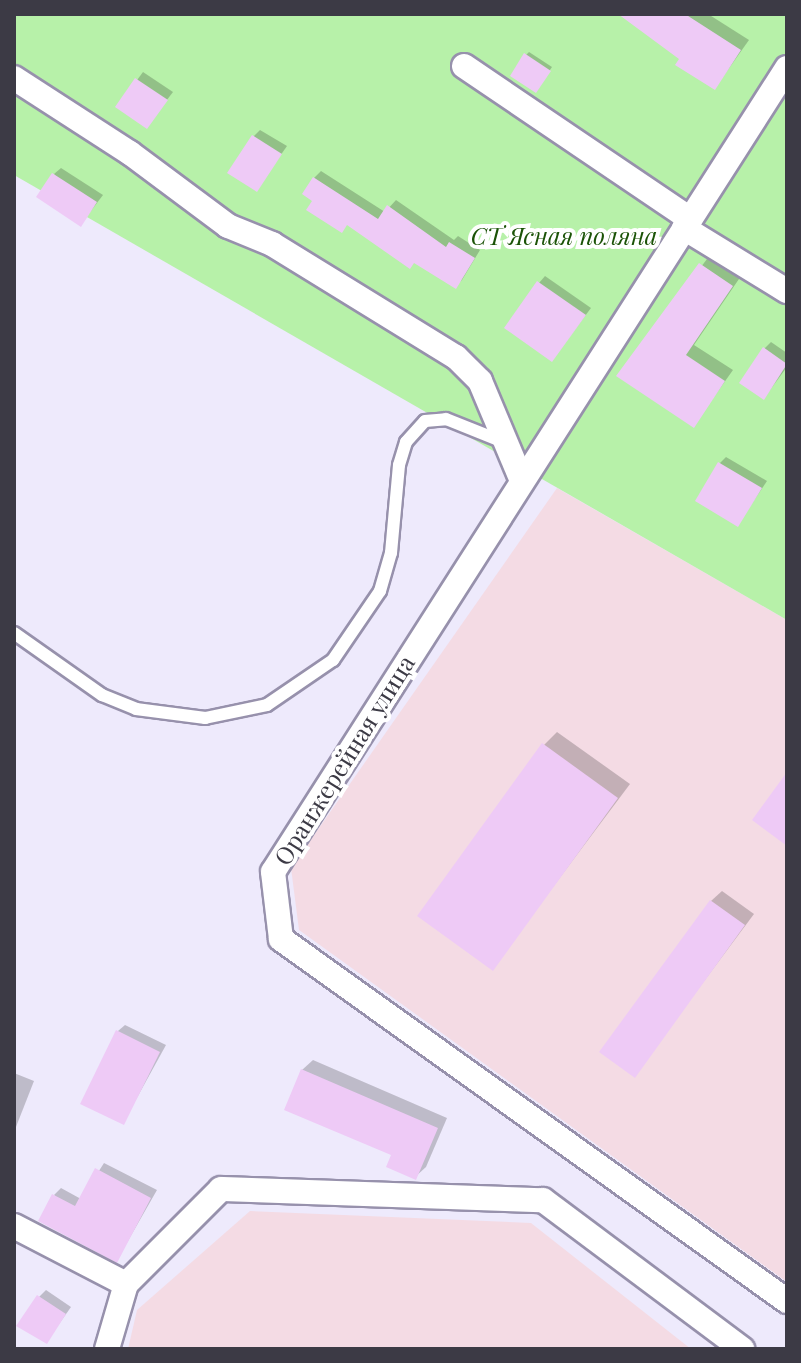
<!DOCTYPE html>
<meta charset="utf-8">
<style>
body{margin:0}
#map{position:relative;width:801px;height:1363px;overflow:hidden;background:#eeeafc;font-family:"Playfair Display",serif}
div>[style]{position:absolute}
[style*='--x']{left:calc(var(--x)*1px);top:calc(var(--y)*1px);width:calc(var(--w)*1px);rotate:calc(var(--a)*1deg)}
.industrial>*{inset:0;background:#f4dbe4}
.green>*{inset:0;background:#b7f1a9}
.shadow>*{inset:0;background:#0003}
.building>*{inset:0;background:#eecaf6}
.roads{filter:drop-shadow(2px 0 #9791ac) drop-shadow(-2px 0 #9791ac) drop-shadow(0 2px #9791ac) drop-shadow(0 -2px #9791ac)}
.lane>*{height:12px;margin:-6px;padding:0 6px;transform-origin:6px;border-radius:6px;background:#fff}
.street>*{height:24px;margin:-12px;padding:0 12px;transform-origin:12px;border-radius:12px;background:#fff}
span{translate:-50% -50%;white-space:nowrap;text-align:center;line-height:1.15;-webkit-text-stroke:8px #fff;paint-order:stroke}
.park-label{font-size:24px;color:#1b5307;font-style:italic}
.street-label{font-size:24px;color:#3c3a45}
.frame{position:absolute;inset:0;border:16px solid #3c3a45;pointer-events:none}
</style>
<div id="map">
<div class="industrial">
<i style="clip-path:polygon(557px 488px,787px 620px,787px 1282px,299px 930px,291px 868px)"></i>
<i style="clip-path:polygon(250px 1211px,531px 1223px,691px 1349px,128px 1349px,137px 1310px)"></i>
</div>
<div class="green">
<i style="clip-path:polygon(14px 14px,787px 14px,787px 620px,14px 175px)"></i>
</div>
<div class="shadow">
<i style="clip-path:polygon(641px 14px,708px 14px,749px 40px,715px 88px)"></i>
<i style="clip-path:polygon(529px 52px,552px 67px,538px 87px,526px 55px)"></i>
<i style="clip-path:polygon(143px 72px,173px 92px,147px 126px,118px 106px)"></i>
<i style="clip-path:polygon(260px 130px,287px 146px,257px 189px,254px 136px)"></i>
<i style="clip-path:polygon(61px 168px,103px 195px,81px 224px,54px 174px)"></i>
<i style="clip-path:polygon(321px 171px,385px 212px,396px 200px,454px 240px,458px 236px,480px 250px,462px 280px,455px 286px,315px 200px,314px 178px)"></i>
<i style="clip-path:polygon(710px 255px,741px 276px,694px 345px,733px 370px,694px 425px,619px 376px)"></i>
<i style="clip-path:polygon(545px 276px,591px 308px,552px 360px,539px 283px)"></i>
<i style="clip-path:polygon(771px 342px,787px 353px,787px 367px,764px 398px,764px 349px)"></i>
<i style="clip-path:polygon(726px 457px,767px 481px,738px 524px,720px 463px)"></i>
<i style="clip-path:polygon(557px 732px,630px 784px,492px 968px,544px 745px)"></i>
<i style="clip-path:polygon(722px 891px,754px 914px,634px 1075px,711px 901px)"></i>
<i style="clip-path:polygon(125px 1025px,166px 1045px,123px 1123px,118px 1031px)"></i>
<i style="clip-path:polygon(313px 1060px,447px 1118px,426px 1167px,415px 1177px,302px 1070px)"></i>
<i style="clip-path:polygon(14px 1073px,34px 1081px,14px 1132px)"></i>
<i style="clip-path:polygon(104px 1163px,157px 1190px,117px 1260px,54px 1195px,61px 1188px,81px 1199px)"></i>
<i style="clip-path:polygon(46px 1290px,71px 1307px,47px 1341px,39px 1297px)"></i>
</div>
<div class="building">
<i style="clip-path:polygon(618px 14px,685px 14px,741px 50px,715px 90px,675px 65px,679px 59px)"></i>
<i style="clip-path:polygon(524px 53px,551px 71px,536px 93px,510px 76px)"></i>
<i style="clip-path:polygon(135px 78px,168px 100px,147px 129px,115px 107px)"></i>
<i style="clip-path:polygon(252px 135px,282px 154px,257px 192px,227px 173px)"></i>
<i style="clip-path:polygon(52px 173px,97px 202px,81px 227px,36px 197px)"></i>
<i style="clip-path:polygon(313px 177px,378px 219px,387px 205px,446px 247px,449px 242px,475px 258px,456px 289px,414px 263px,410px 269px,347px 225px,342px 233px,306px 210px,312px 201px,302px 194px)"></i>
<i style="clip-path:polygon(699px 263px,733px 286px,686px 355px,725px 381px,694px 428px,616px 376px)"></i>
<i style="clip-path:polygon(537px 281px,586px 315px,552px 362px,504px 328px)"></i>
<i style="clip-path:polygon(763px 347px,787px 364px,764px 400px,739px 383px)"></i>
<i style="clip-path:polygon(718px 462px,762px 488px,738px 527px,695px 501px)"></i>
<i style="clip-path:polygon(542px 743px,618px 798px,493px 971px,417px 916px)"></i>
<i style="clip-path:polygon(787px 772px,787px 846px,752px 820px)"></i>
<i style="clip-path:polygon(710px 900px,745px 925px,635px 1078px,599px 1052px)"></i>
<i style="clip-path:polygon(116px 1030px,160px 1052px,124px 1125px,80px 1104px)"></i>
<i style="clip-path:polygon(301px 1069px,438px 1128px,416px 1180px,386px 1167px,391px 1155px,284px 1110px)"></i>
<i style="clip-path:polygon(95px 1168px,151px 1198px,117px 1263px,38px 1221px,52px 1194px,75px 1206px)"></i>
<i style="clip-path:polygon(37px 1295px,66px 1314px,47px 1344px,16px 1326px)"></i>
</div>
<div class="roads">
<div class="lane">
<i style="--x:14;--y:633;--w:108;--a:35.2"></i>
<i style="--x:102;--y:695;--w:37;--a:22"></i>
<i style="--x:136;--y:709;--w:70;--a:7.4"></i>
<i style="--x:205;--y:718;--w:63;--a:-11.8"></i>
<i style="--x:267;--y:705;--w:80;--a:-34.3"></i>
<i style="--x:333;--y:660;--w:83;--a:-55.7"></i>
<i style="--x:380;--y:591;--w:40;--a:-74"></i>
<i style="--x:391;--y:553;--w:88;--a:-84.8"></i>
<i style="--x:399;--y:465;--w:24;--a:-73"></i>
<i style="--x:406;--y:442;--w:28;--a:-48"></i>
<i style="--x:425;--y:421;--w:21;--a:-5"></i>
<i style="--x:446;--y:419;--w:59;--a:21.8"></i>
</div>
<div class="street">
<i style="--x:464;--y:66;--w:273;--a:34.1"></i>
<i style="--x:787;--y:68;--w:954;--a:122.59"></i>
<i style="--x:273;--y:872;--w:67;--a:83.2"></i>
<i style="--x:281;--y:939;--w:622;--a:35.58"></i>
<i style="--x:14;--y:78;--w:138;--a:32.9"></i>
<i style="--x:130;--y:153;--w:122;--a:36.7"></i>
<i style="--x:228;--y:226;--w:48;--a:22.2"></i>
<i style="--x:272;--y:244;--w:216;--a:31.6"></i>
<i style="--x:456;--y:357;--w:34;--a:45"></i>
<i style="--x:480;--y:381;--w:108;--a:67.2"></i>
<i style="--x:684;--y:228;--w:121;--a:31.5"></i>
<i style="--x:14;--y:1226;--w:126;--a:27.4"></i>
<i style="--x:107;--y:1349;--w:68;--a:-73.7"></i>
<i style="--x:126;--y:1284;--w:134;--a:-45"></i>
<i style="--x:221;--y:1189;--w:322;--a:2"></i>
<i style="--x:543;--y:1200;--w:249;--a:36.8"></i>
</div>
</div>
<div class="park-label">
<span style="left:564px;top:236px">СТ Ясная поляна</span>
</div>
<div class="street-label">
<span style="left:344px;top:760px;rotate:-58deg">Оранжерейная улица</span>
</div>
<div class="frame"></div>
</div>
